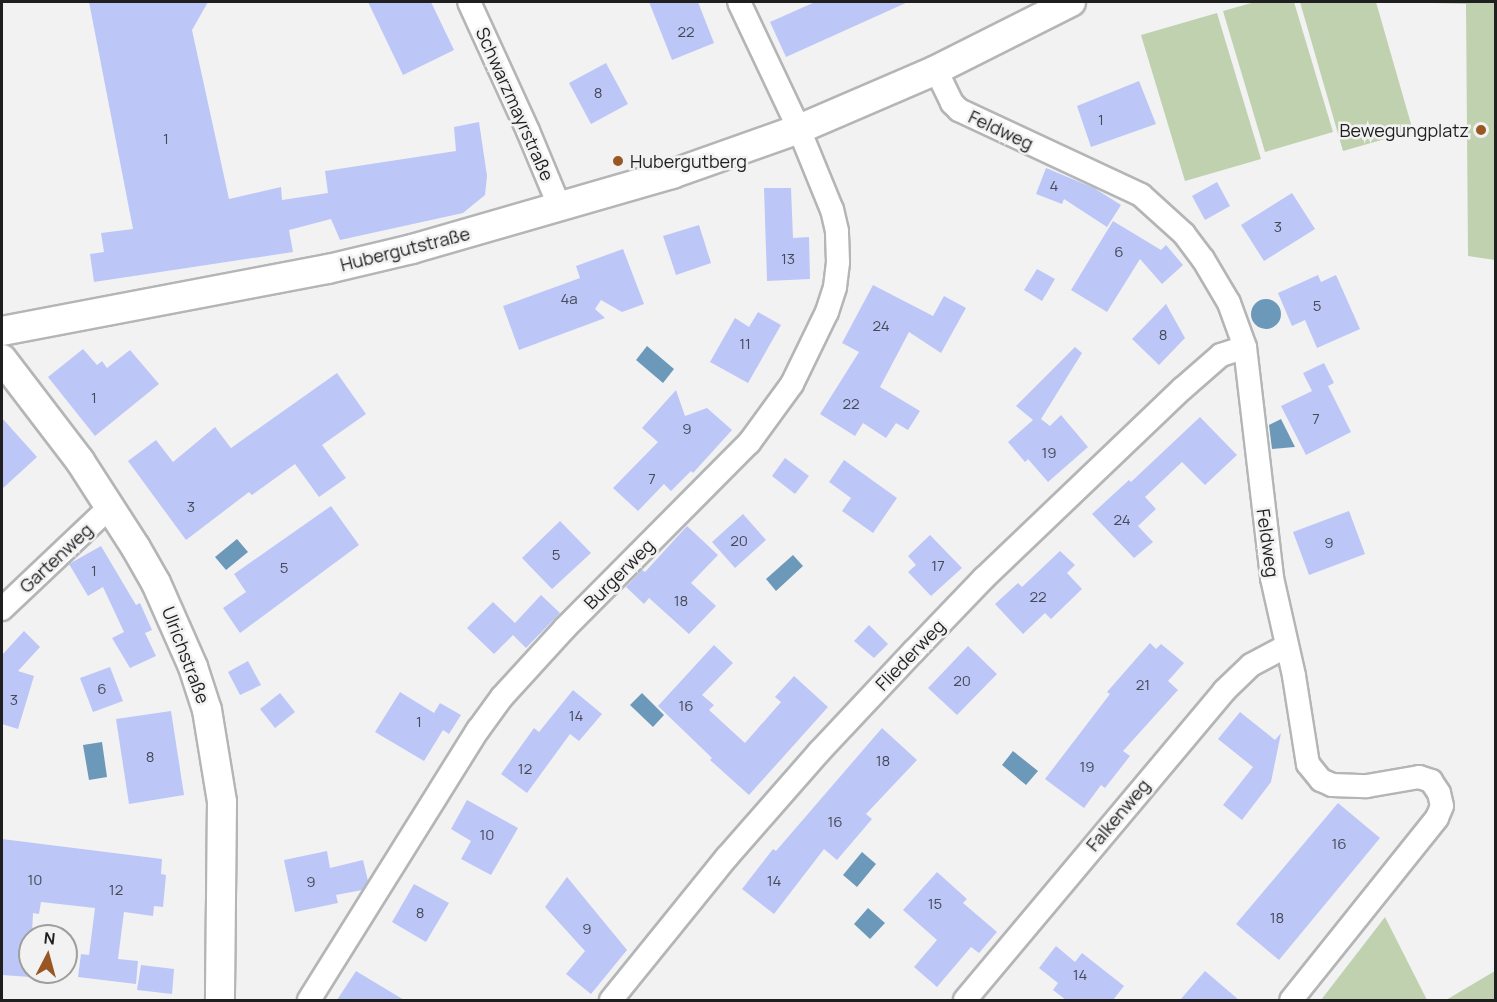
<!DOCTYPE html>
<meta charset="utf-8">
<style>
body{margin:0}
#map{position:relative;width:1497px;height:1002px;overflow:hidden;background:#f2f2f3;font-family:Manrope,sans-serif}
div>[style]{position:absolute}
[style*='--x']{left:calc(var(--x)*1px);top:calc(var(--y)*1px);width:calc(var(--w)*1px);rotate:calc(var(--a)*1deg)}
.green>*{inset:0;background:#bfd1ae}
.water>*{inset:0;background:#6c99b9}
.round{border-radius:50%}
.building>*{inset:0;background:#bcc7f8}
.roads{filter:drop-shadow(2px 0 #b4b5b6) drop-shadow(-2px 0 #b4b5b6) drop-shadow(0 2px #b4b5b6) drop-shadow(0 -2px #b4b5b6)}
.minor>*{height:22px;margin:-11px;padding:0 11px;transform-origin:11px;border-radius:11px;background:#fff}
.tertiary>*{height:28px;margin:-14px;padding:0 14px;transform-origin:14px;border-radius:14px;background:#fff}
.dots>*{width:16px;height:16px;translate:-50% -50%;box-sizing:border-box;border:3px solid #f2f2f3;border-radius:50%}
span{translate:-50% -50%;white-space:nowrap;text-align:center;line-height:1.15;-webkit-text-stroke:5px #f2f2f3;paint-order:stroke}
.number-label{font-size:15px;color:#464956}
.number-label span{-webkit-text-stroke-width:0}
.street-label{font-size:18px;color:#1f1f20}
.poi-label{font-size:18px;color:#1f1f20}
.right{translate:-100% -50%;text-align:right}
.left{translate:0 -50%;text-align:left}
.frame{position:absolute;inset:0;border:3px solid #1f1f20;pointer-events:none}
.north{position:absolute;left:18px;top:924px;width:60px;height:60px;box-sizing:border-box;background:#f2f2f3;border:2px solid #9e9e9f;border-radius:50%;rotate:6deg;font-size:16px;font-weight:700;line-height:24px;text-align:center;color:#1f1f20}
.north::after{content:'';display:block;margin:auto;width:21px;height:27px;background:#985723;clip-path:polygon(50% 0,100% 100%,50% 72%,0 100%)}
</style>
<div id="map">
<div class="green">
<i style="clip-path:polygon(1255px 2px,1294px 2px,1333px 132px,1265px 152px,1223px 11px)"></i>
<i style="clip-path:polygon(1300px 2px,1376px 2px,1413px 131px,1343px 151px)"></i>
<i style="clip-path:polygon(1396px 2px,1495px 2px,1495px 260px,1468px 256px,1466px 4px)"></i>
<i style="clip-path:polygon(1217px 13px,1261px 159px,1185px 181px,1141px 35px)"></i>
<i style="clip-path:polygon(1385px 917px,1427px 1000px,1321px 1000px)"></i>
<i style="clip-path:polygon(1495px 971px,1495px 1000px,1446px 1000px)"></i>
</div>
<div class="water">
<i class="round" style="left:1251px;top:299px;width:30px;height:30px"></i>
<i style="clip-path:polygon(647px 346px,674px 369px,663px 383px,636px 360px)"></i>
<i style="clip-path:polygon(1281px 419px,1295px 447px,1272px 449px,1269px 425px)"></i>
<i style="clip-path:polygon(237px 539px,248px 552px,226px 570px,215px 557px)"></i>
<i style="clip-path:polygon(793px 555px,803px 566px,776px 591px,766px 579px)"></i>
<i style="clip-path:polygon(642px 693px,664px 715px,653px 727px,630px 705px)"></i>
<i style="clip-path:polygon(102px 742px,107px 777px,89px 780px,83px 745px)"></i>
<i style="clip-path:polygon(1013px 751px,1038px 771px,1026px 785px,1002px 765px)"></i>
<i style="clip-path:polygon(862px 852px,876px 864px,857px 887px,843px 875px)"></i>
<i style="clip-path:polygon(868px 908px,885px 923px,870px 939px,854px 924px)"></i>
</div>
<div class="building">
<i style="clip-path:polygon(89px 2px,208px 2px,192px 30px,229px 199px,281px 187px,282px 200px,328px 193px,325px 171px,456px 151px,454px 127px,479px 122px,487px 176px,485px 195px,463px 213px,340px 240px,331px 219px,289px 230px,293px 252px,94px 282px,90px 254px,104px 252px,101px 233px,133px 229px)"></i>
<i style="clip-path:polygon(368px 2px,431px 2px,454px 50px,403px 75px)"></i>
<i style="clip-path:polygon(649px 2px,698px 2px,714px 43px,672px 60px)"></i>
<i style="clip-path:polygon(815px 2px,908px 2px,786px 57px,770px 22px)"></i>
<i style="clip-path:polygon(606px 63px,628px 104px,591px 124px,569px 83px)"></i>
<i style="clip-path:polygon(1139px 81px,1156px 124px,1091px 147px,1077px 106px)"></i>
<i style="clip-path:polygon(1046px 168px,1094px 188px,1121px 205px,1107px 227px,1064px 199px,1062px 204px,1036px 194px)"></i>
<i style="clip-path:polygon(1217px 182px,1230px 206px,1205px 220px,1192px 196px)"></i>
<i style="clip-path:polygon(764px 188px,791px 188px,793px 238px,809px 237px,810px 279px,767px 281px)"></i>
<i style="clip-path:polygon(1292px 193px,1315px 229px,1264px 261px,1241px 225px)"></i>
<i style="clip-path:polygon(1113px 221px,1161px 250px,1166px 245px,1183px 265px,1162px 284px,1140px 259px,1107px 312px,1071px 290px)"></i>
<i style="clip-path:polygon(699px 225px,711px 263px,676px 275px,663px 236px)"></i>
<i style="clip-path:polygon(623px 249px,644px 304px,622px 312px,601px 300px,595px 309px,605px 318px,519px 350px,503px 306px,580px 278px,576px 266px)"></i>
<i style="clip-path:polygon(1037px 269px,1055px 279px,1042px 301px,1024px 290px)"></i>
<i style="clip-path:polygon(1318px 275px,1321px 282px,1336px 275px,1360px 329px,1317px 348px,1305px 320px,1292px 326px,1278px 293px)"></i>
<i style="clip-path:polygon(873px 285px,933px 316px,944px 296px,966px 308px,941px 353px,909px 332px,880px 387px,920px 411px,908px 430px,896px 423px,886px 438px,863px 423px,855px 436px,820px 414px,859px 352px,842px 343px)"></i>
<i style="clip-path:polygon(1166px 304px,1185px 338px,1159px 365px,1132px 339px)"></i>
<i style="clip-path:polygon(758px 312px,781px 325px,748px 383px,710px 362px,735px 318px,749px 327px)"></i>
<i style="clip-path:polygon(1075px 347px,1082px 353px,1041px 419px,1050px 426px,1061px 415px,1088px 447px,1048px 482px,1028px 459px,1025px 462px,1008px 442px,1033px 420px,1016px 406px)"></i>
<i style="clip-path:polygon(83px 349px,97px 365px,102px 361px,107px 368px,130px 350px,159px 384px,95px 436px,48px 377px)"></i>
<i style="clip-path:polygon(1324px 363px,1334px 383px,1328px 386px,1351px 432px,1306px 455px,1281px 406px,1312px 391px,1303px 373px)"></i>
<i style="clip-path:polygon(337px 373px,366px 414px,322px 445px,346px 478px,319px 497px,295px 464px,252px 495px,249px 492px,186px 540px,128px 461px,156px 440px,173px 462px,215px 427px,231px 448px)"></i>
<i style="clip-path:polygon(676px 390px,685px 416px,707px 408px,732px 430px,693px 473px,691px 471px,671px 491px,664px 484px,638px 511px,613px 488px,658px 442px,642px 428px)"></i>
<i style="clip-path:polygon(1200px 417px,1237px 455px,1205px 485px,1182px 462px,1145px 497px,1156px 509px,1138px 526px,1153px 542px,1134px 558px,1092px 514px,1129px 480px,1131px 482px)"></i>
<i style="clip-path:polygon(2px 418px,37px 457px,2px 489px)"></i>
<i style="clip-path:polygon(785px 458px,809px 476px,795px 494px,772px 476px)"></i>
<i style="clip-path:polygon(844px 460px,897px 498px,873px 533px,842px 511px,851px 498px,829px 482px)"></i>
<i style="clip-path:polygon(331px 506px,359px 545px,240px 633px,223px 608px,246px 592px,234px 574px)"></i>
<i style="clip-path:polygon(1349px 511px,1365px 554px,1309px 575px,1293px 532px)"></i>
<i style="clip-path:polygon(743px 514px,766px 540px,735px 568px,712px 542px)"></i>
<i style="clip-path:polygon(560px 521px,591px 553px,552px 589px,522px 558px)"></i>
<i style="clip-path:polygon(687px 526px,718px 555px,691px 583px,716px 606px,689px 634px,649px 598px,644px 604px,626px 587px,642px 570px,645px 572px)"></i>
<i style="clip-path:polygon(930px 535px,962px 568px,931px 596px,908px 572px,916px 565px,908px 556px)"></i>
<i style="clip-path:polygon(101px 546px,136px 605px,140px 603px,152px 630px,145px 633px,156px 656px,130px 668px,112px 638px,124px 632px,103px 587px,88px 596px,69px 564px)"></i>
<i style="clip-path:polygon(1060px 551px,1075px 565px,1067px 573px,1082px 589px,1051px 619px,1045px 613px,1023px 634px,995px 604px,1018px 583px,1022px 587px)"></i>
<i style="clip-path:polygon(541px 595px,560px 613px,526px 648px,513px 635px,494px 654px,467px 628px,493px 602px,515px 623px)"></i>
<i style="clip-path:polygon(869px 625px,888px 644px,874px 658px,854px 641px)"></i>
<i style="clip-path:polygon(24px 631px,40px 647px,18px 671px,34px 676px,18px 729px,2px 724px,2px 655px)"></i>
<i style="clip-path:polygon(1150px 643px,1156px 649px,1161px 644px,1184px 663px,1168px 681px,1178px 690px,1123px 751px,1130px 756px,1105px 788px,1101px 785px,1084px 808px,1045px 779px,1110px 694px,1107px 692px)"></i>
<i style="clip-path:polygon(714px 645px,733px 663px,702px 695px,714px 705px,709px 710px,745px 743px,781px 702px,775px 697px,794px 676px,828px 707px,749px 795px,710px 760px,712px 758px,658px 706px)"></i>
<i style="clip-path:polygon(968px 646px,997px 674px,957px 715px,928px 688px)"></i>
<i style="clip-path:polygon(248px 661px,261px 685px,240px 695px,228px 672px)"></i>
<i style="clip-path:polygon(110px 667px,123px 701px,93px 712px,80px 678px)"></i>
<i style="clip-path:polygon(573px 690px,602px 714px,579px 741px,570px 734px,527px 793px,501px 774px,534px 728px,539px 732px)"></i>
<i style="clip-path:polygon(400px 692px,434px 713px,440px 703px,461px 715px,449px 734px,443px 730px,424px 761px,375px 732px)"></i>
<i style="clip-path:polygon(280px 693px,295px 712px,275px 728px,260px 709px)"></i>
<i style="clip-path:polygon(171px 711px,184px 795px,129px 804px,116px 719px)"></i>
<i style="clip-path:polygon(1240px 712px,1275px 740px,1281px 733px,1271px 782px,1242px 820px,1223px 805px,1253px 767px,1218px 739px)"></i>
<i style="clip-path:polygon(882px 728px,917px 760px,866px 814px,872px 819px,837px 860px,824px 849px,774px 914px,742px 889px,773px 849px,776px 851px)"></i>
<i style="clip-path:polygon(467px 800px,518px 828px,491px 875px,461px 859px,471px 841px,451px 829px)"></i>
<i style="clip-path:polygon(1338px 803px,1380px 838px,1279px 960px,1236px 924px)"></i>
<i style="clip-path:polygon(2px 839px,162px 859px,161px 874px,166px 875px,163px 907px,154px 906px,153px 916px,124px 912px,118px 959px,138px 961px,136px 984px,78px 977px,81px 954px,89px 955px,95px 908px,41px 902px,39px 914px,33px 913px,30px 977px,2px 975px)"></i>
<i style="clip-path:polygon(327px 851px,330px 868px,363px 860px,368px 881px,362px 890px,336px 895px,338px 903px,295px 912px,284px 860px)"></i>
<i style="clip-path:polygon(937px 872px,967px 899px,963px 903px,997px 932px,979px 953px,971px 947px,937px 987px,914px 967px,937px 940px,903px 910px)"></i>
<i style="clip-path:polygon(567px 877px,627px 950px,591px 994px,566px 974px,585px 951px,545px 907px)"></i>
<i style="clip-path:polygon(414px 884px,449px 903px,426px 942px,392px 922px)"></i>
<i style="clip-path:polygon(1056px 946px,1075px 962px,1082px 953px,1124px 986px,1113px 1000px,1066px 1000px,1053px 990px,1058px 983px,1039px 968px)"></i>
<i style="clip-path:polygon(141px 965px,174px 969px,172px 994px,137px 990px)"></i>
<i style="clip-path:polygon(356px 971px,404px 1000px,337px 1000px)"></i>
<i style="clip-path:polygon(1205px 971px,1239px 1000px,1180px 1000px)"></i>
</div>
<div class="roads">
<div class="minor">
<i style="--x:469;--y:2;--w:142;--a:65.4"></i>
<i style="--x:528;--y:131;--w:83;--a:67.4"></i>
<i style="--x:936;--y:70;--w:37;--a:64"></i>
<i style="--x:952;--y:103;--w:10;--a:45"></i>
<i style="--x:959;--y:110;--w:201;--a:25"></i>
<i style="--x:1141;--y:195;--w:58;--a:42.2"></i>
<i style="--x:1184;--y:234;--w:31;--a:53"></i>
<i style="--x:1203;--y:259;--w:51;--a:59.4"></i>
<i style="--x:1229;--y:303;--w:47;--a:70"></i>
<i style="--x:1245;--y:347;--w:233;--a:83.3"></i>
<i style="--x:1272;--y:578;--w:100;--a:77.3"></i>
<i style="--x:1294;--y:676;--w:89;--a:81"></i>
<i style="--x:1308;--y:764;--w:21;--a:51"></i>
<i style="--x:1321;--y:780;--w:12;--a:24"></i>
<i style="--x:1332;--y:785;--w:35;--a:2"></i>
<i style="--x:1367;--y:786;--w:53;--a:-9.8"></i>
<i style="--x:1419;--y:777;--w:13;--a:18"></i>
<i style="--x:1431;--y:781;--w:14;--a:56"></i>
<i style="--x:1439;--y:793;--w:13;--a:77"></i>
<i style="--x:1442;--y:806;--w:13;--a:113"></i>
<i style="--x:1437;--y:818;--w:233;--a:128.7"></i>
<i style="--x:2;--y:609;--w:149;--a:-43.4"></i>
<i style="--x:309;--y:1000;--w:319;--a:-58"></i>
<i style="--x:478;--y:730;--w:41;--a:-54"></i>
<i style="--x:502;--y:697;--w:93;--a:-47.6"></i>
<i style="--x:565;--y:628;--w:261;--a:-45.2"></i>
<i style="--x:749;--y:443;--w:73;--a:-53.9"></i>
<i style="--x:792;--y:384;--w:80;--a:-64.1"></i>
<i style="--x:827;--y:312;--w:26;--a:-72"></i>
<i style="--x:835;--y:287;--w:25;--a:-83"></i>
<i style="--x:838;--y:262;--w:31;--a:-92"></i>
<i style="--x:837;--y:231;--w:22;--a:-103"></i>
<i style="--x:832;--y:210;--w:87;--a:-112.2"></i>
<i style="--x:799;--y:129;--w:140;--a:-115.3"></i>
<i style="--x:611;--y:1000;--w:184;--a:-51"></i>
<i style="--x:727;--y:857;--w:140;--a:-48.8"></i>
<i style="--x:819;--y:752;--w:139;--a:-46.8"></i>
<i style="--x:914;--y:651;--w:101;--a:-46.2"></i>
<i style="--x:984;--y:578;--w:274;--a:-43.7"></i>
<i style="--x:1182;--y:389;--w:52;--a:-41.1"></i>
<i style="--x:1221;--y:355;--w:25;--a:-18"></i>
<i style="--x:965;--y:1000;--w:403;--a:-50"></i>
<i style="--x:1224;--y:691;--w:37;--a:-44"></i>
<i style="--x:1251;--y:665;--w:40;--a:-28"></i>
</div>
<div class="tertiary">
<i style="--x:2;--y:331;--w:332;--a:-10.8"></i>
<i style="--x:328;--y:269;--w:86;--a:-13.4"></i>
<i style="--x:412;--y:249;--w:271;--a:-16.1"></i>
<i style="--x:672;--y:174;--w:135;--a:-19.5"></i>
<i style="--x:799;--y:129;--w:149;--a:-23.3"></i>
<i style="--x:936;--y:70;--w:151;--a:-26.7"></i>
<i style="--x:2;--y:359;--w:128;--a:52.6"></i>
<i style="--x:80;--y:461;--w:103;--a:57.2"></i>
<i style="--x:136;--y:548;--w:40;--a:60.3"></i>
<i style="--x:156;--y:583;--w:92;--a:66.2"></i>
<i style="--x:193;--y:667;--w:45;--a:72"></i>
<i style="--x:207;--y:710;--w:93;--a:80.7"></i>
<i style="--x:222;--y:802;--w:198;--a:90.6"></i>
</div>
</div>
<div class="dots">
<i style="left:1481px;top:130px;background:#985723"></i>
<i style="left:618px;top:161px;background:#985723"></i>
</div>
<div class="number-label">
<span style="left:686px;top:32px">22</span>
<span style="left:598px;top:93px">8</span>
<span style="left:1101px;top:120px">1</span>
<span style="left:166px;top:139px">1</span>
<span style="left:1054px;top:186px">4</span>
<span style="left:1278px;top:227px">3</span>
<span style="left:1119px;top:252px">6</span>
<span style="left:788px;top:259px">13</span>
<span style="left:569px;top:299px">4a</span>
<span style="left:1317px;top:306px">5</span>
<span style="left:881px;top:326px">24</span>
<span style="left:1163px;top:335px">8</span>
<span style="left:745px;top:344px">11</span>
<span style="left:94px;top:398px">1</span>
<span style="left:851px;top:404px">22</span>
<span style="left:1316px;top:419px">7</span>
<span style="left:687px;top:429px">9</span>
<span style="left:1049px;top:453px">19</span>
<span style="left:652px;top:479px">7</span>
<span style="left:191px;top:507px">3</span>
<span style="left:1122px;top:520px">24</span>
<span style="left:739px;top:541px">20</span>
<span style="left:1329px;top:543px">9</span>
<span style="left:556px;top:555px">5</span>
<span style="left:938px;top:566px">17</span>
<span style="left:284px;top:568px">5</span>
<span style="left:94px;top:571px">1</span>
<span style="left:1038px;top:597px">22</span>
<span style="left:681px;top:601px">18</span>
<span style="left:962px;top:681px">20</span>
<span style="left:1143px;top:685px">21</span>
<span style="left:102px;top:689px">6</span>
<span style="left:14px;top:700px">3</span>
<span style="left:686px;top:706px">16</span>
<span style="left:576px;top:716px">14</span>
<span style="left:419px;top:722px">1</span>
<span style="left:150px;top:757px">8</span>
<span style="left:883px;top:761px">18</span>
<span style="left:1087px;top:767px">19</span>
<span style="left:525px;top:769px">12</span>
<span style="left:835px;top:822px">16</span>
<span style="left:487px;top:835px">10</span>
<span style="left:1339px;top:844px">16</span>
<span style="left:35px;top:880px">10</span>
<span style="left:774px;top:881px">14</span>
<span style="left:311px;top:882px">9</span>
<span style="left:116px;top:890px">12</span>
<span style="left:935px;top:904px">15</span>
<span style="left:420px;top:913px">8</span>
<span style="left:1277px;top:918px">18</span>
<span style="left:587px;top:929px">9</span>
<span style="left:1080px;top:975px">14</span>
</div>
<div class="street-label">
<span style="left:515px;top:104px;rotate:66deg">Schwarzmayrstraße</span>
<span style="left:1001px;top:130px;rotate:25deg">Feldweg</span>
<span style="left:405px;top:249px;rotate:-14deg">Hubergutstraße</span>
<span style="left:1268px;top:543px;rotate:82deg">Feldweg</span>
<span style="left:56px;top:558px;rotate:-43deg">Gartenweg</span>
<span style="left:619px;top:574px;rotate:-45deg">Burgerweg</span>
<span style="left:186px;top:655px;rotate:69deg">Ulrichstraße</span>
<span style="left:910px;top:655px;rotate:-46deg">Fliederweg</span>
<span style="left:1118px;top:815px;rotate:-50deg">Falkenweg</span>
</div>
<div class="poi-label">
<span class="right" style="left:1469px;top:130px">Bewegungplatz</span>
<span class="left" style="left:630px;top:161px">Hubergutberg</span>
</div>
<div class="frame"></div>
<div class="north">N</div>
</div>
